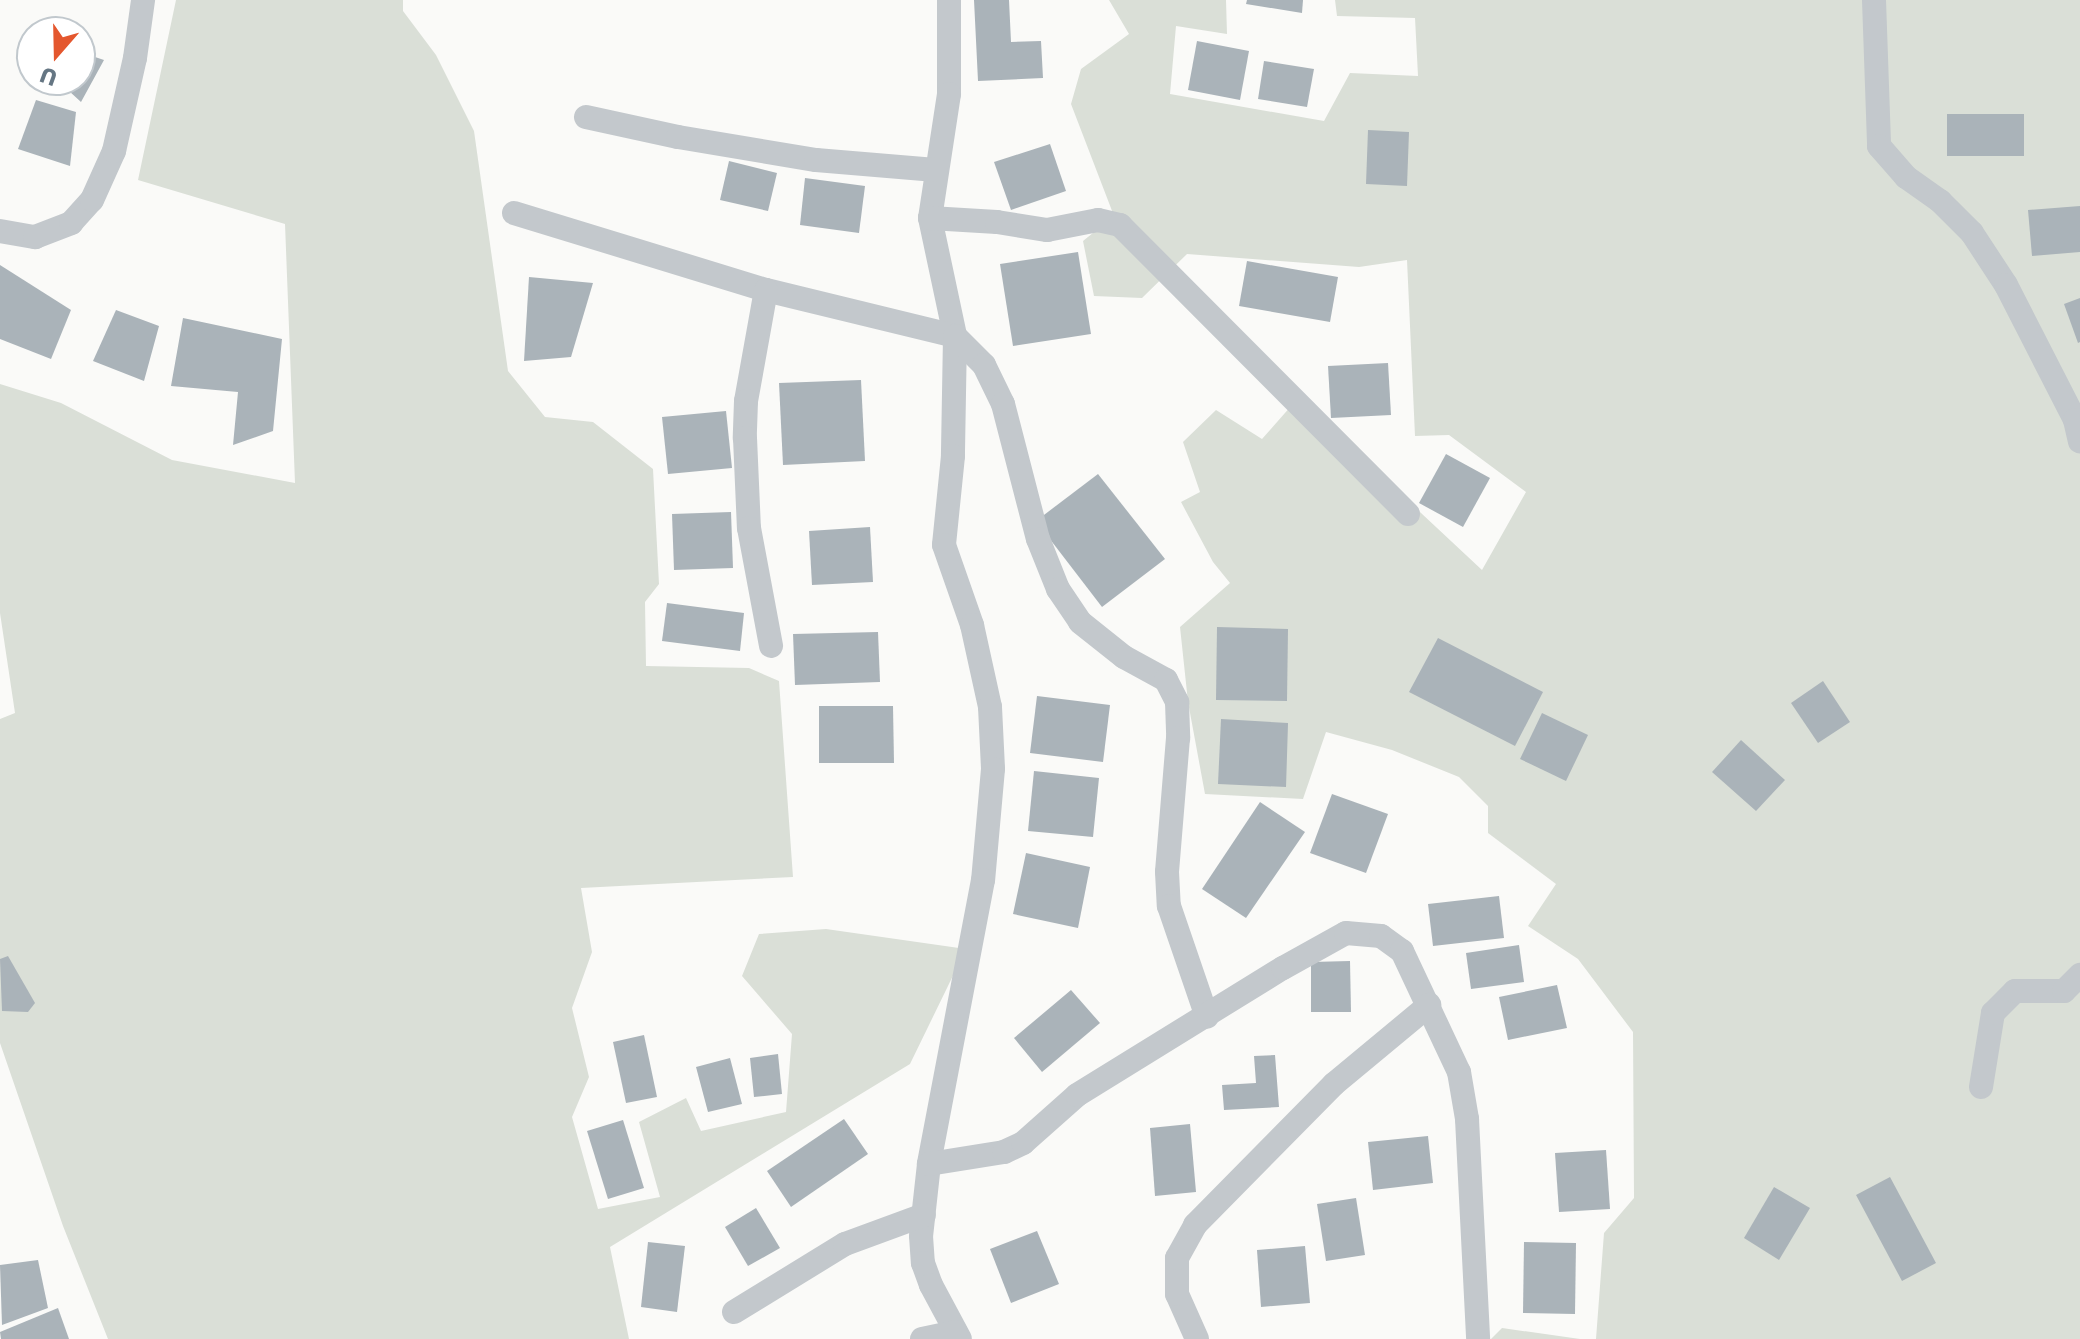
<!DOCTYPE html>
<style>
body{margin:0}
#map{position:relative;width:2080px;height:1339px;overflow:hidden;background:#fafaf8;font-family:"Golos Text",sans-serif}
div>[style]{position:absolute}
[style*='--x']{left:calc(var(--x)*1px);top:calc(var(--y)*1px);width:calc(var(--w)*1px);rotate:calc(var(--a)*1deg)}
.green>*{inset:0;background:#dadfd7}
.building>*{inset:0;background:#aab3b9}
.street>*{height:24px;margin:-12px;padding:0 12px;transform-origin:12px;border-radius:12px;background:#c3c8cc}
span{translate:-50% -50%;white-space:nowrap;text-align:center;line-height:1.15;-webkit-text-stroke:8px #fff;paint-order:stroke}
.north{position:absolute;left:16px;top:16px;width:80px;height:80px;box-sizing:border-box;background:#fff;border:2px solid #c1c8cd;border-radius:50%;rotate:200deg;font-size:22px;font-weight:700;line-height:32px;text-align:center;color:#657683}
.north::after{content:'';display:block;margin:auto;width:28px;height:36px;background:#e4572e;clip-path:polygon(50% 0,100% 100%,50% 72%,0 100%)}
</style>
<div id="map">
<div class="green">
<i style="clip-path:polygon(176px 0,403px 0,403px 11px,436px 55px,474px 131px,508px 371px,545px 417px,593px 422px,653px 469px,659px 584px,645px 602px,646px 666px,749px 668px,779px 681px,793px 877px,581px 888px,592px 952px,572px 1008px,589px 1077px,572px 1117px,598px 1209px,660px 1197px,639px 1122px,686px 1098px,701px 1131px,786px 1112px,792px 1034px,742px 976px,759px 934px,826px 929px,966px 949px,910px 1064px,610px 1247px,629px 1339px,108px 1339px,63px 1226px,0 1043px,0 719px,15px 713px,0 613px,0 384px,61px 403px,172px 460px,295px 483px,285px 224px,138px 180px)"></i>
<i style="clip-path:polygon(1109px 0,1226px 0,1227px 34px,1176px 26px,1170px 94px,1324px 121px,1350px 73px,1418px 76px,1415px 18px,1337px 16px,1335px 0,2080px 0,2080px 1339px,1596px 1339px,1604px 1233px,1634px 1198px,1633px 1032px,1578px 959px,1528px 926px,1556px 884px,1488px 833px,1488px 806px,1459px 777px,1392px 750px,1326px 732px,1303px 799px,1205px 794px,1188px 702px,1180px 627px,1230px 583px,1213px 562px,1181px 502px,1200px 492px,1183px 442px,1216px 410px,1262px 439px,1292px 405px,1375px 470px,1482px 570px,1526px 492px,1449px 435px,1415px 436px,1407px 260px,1359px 267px,1187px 254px,1142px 298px,1094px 296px,1083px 241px,1114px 216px,1071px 104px,1081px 69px,1129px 34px)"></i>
<i style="clip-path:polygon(1502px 1328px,1580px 1339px,1491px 1339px)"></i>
</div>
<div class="building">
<i style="clip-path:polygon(974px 0,1009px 0,1011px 42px,1041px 41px,1043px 78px,978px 81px)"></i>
<i style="clip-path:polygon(1247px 0,1303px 0,1302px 13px,1246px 4px)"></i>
<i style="clip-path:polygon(1197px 41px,1249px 51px,1240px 100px,1188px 90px)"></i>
<i style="clip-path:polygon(80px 52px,104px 60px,81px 102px,57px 80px,80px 80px)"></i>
<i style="clip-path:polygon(1264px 61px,1314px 69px,1307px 107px,1258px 99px)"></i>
<i style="clip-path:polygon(36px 100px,76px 112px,70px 166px,18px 149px)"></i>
<i style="clip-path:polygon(1947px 114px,2024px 114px,2024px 156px,1947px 156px)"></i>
<i style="clip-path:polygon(1368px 130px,1409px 132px,1407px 186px,1366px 184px)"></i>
<i style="clip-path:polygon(1050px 144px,1066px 191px,1011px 210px,994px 162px)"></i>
<i style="clip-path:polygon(729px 161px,777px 173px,768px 211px,720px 200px)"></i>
<i style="clip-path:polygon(805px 178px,865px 186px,859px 233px,800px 225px)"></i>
<i style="clip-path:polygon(2080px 206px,2080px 252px,2032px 256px,2028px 210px)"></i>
<i style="clip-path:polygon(1078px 252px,1091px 334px,1013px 346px,1000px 264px)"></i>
<i style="clip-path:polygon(1247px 261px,1338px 277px,1330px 322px,1239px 306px)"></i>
<i style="clip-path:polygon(0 265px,71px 310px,51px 359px,0 339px)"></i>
<i style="clip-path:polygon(529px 277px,593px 283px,571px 357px,524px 361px)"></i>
<i style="clip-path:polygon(2080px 298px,2080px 342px,2078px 343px,2064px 304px)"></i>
<i style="clip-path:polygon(116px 310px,159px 326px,144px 381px,93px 361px)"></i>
<i style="clip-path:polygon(183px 318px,282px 339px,273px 431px,233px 445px,238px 392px,171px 386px)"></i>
<i style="clip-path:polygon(1388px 363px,1391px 415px,1331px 418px,1328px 366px)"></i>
<i style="clip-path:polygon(861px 380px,865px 461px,783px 465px,779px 383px)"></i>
<i style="clip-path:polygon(726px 411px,732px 468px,668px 474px,662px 417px)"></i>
<i style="clip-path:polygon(1446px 454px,1490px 478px,1463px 527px,1419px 503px)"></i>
<i style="clip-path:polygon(1098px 474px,1165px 559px,1102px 607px,1036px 521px)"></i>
<i style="clip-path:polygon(731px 512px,733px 568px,674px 570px,672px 514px)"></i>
<i style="clip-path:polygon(870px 527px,873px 582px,812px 585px,809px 531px)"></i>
<i style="clip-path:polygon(667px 603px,744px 613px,740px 651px,662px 641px)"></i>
<i style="clip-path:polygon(1217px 627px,1288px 629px,1287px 701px,1216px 700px)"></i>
<i style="clip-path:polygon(878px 632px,880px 682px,795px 685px,793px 634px)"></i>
<i style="clip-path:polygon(1438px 638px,1543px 692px,1515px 746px,1409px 692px)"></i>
<i style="clip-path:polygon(1823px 681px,1850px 722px,1818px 743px,1791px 703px)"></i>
<i style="clip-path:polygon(1037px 696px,1110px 705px,1103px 762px,1030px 753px)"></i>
<i style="clip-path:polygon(819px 706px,893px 706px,894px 763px,819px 763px)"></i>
<i style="clip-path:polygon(1542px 713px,1588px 735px,1566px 781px,1520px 759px)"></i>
<i style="clip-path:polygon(1221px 719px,1288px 723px,1286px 787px,1218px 784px)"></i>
<i style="clip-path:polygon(1741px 740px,1785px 780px,1756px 811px,1712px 772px)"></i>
<i style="clip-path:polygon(1034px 771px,1099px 778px,1093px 837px,1028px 831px)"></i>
<i style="clip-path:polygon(1332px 794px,1388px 814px,1366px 873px,1310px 853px)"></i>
<i style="clip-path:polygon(1260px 802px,1305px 832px,1246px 918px,1202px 889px)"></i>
<i style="clip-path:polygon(1026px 853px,1090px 867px,1078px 928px,1013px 914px)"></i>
<i style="clip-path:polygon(1499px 896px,1504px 938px,1433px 946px,1428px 904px)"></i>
<i style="clip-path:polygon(1519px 945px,1524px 982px,1471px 989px,1466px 953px)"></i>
<i style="clip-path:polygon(8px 956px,35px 1003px,28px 1012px,2px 1011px,0 959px)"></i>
<i style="clip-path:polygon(1350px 961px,1351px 1012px,1311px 1012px,1311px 962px)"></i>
<i style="clip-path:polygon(1557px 985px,1567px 1028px,1508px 1040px,1499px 997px)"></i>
<i style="clip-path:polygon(1071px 990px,1100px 1023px,1042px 1072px,1014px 1038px)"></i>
<i style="clip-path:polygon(644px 1035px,657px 1097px,626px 1103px,613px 1042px)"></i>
<i style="clip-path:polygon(778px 1054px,782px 1094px,754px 1097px,750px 1058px)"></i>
<i style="clip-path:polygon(1275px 1055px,1279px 1107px,1224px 1110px,1222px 1085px,1256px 1083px,1254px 1056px)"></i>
<i style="clip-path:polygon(730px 1058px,742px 1104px,708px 1112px,696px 1067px)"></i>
<i style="clip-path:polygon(844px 1119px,868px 1154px,791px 1207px,767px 1171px)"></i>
<i style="clip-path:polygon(623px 1120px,644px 1188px,608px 1199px,587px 1131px)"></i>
<i style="clip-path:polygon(1190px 1124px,1196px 1192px,1155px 1196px,1150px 1128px)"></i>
<i style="clip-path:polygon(1428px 1136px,1433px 1183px,1373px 1190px,1368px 1142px)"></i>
<i style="clip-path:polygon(1606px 1150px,1610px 1209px,1559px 1212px,1555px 1153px)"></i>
<i style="clip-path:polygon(1890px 1177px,1936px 1263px,1902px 1281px,1856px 1195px)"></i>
<i style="clip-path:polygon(1774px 1187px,1810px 1208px,1779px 1260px,1744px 1238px)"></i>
<i style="clip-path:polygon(1356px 1198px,1365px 1255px,1326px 1261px,1317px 1204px)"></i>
<i style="clip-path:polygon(756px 1208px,780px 1248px,748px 1266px,725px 1227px)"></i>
<i style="clip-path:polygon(1037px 1231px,1059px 1284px,1011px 1303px,990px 1249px)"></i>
<i style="clip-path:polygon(648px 1242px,685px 1246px,677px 1312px,641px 1307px)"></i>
<i style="clip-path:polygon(1524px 1242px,1576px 1243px,1575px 1314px,1523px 1313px)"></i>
<i style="clip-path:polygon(1305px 1246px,1310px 1303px,1261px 1307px,1257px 1250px)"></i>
<i style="clip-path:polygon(38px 1260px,48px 1308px,2px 1325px,0 1265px)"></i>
<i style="clip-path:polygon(58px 1308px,69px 1339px,1px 1339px,0 1332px)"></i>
</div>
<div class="street">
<i style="--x:949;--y:0;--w:94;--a:90"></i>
<i style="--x:949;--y:94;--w:125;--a:98.7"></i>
<i style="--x:930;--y:218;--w:121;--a:78"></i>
<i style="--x:955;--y:336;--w:120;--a:91"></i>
<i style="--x:953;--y:456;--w:89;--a:95.8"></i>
<i style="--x:944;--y:545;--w:85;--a:70.7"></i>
<i style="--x:972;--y:625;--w:84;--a:77.6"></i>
<i style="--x:990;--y:707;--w:62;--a:87.2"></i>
<i style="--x:993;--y:769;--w:111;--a:95.1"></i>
<i style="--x:983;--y:880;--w:289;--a:100.8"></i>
<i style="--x:929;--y:1164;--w:72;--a:96.3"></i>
<i style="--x:921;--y:1236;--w:27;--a:86"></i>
<i style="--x:923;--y:1263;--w:23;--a:70"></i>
<i style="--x:931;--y:1285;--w:61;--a:61.8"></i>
<i style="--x:1874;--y:0;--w:146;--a:88"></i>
<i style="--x:1879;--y:146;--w:41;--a:48.9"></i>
<i style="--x:1906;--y:177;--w:42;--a:35.2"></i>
<i style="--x:1940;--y:201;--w:45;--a:45"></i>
<i style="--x:1972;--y:233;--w:62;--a:56.8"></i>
<i style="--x:2006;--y:285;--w:152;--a:62.9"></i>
<i style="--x:2075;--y:420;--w:22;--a:77"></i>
<i style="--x:586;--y:117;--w:94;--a:12.3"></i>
<i style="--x:678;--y:137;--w:140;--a:9.5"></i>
<i style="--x:816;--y:160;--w:120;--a:4.8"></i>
<i style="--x:514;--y:213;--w:264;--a:17"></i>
<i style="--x:766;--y:290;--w:195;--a:13.7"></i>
<i style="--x:955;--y:336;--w:41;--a:45"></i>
<i style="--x:984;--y:365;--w:43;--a:64"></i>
<i style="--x:1003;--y:404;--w:139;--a:75.5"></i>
<i style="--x:1038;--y:539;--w:54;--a:68.2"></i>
<i style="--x:1058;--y:589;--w:40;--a:56"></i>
<i style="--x:1080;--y:622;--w:56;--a:38.5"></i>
<i style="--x:1124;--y:657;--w:48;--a:28.7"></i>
<i style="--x:1166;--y:680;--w:25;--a:63"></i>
<i style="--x:1177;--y:702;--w:36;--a:88"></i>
<i style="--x:1178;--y:738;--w:134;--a:94.7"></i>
<i style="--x:1167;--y:872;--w:34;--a:87"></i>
<i style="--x:1169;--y:906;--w:117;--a:71.1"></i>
<i style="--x:930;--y:218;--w:67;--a:3.4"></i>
<i style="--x:997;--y:222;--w:51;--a:9.1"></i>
<i style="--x:1047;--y:230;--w:52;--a:-11.1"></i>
<i style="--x:1098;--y:220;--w:23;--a:13"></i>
<i style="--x:1120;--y:225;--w:408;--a:45.1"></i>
<i style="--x:0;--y:231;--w:36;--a:10"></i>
<i style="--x:35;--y:237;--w:39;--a:-21"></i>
<i style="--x:71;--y:223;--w:31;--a:-48"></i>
<i style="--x:92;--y:200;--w:54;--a:-65.8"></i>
<i style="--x:114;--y:151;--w:95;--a:-77.3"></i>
<i style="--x:135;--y:58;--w:59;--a:-82.1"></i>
<i style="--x:766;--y:290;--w:113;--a:100.2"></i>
<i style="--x:746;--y:401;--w:37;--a:92"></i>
<i style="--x:745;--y:438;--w:90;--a:87.5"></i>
<i style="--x:749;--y:528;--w:120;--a:79.4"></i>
<i style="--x:1981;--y:1087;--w:75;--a:-80.8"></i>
<i style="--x:1993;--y:1013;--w:31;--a:-45"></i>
<i style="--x:2015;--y:991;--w:49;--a:0"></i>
<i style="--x:2064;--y:991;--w:23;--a:-45"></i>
<i style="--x:929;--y:1164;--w:76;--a:-9.1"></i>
<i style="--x:1004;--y:1152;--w:21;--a:-25"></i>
<i style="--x:1023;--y:1143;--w:72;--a:-41.6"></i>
<i style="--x:1077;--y:1095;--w:242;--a:-31.7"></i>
<i style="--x:1283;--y:968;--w:72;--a:-29.1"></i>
<i style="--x:1346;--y:933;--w:35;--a:5"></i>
<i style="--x:1381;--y:936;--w:26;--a:36"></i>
<i style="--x:1402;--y:951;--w:134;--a:64.8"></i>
<i style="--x:1459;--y:1072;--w:48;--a:80.3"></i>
<i style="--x:1467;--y:1119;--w:220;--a:87.1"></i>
<i style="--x:734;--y:1312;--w:130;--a:-31.5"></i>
<i style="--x:845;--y:1244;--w:84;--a:-20.2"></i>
<i style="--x:922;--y:1339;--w:34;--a:-12"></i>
<i style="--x:1197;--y:1339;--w:49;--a:-114"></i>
<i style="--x:1177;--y:1294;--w:36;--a:-90"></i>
<i style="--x:1177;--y:1258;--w:38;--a:-61"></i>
<i style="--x:1195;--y:1225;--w:198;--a:-45.4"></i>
<i style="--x:1334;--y:1084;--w:124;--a:-39.7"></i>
</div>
<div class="north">U</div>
</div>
